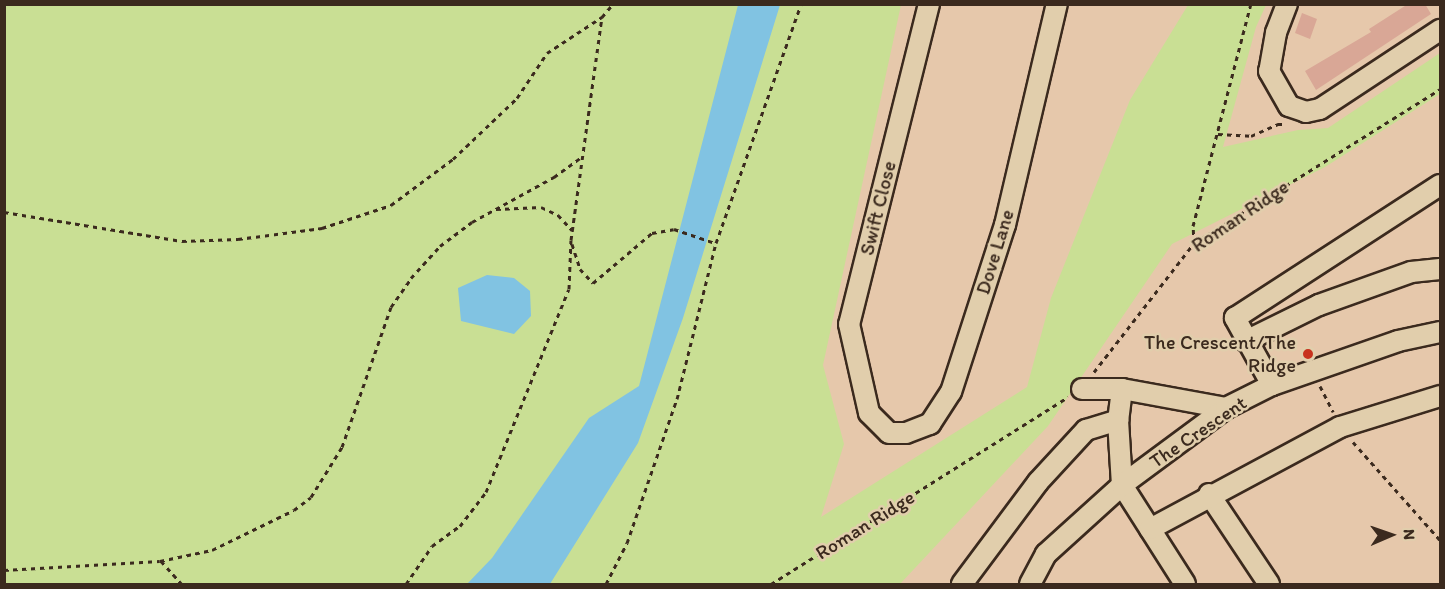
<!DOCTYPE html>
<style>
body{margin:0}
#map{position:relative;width:1445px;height:589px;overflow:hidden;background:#e6c8ab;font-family:Itim,sans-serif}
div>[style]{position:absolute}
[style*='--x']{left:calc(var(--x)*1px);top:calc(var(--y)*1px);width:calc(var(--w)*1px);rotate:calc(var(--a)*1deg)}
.green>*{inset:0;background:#c9df94}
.water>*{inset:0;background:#81c3e2}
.building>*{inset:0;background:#d9a796}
.path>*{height:3px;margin-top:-1.5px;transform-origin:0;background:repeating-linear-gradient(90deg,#3b2a1e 0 4.5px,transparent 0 9px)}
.roads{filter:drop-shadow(2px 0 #3b2a1e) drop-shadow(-2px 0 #3b2a1e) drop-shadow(0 2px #3b2a1e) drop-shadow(0 -2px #3b2a1e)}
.minor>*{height:20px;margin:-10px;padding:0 10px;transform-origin:10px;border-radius:10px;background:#e1ceac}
.dots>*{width:16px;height:16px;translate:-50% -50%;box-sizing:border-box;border:3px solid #e1ceac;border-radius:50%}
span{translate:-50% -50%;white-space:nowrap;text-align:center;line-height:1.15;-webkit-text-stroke:5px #e1ceac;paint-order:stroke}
.street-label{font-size:20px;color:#3b2a1e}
.poi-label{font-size:20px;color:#3b2a1e}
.right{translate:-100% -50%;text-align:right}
.frame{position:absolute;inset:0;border:6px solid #3b2a1e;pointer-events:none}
.north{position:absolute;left:1361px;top:505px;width:60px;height:60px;-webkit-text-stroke:4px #e1ceac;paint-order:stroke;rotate:88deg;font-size:16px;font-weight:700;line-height:24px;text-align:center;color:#3b2a1e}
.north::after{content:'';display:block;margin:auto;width:21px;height:27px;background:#3b2a1e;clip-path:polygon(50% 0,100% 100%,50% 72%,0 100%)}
</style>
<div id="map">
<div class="green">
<i style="clip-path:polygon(4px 5px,901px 5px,823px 365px,844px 444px,821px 517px,1027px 387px,1051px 298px,1130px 100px,1188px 5px,1266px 5px,1256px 27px,1223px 147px,1298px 130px,1328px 128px,1440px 53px,1440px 94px,1325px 167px,1172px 244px,1048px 426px,900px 584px,5px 584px)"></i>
</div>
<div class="water">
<i style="clip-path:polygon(738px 5px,780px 5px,683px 318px,638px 443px,550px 584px,467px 584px,492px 558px,589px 418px,639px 386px)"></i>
<i style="clip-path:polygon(487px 275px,514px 278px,530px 291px,531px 316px,514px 334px,461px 321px,458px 288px)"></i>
</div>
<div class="building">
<i style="clip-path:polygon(1408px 4px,1425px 4px,1431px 14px,1316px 90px,1305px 71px,1371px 32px,1369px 29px)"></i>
<i style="clip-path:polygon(1302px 13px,1317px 19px,1310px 39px,1295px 33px)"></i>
</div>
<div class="path">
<i style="--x:1218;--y:134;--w:33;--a:3"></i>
<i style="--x:1251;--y:136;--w:30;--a:-24"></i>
<i style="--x:1278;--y:124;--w:8;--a:0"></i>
<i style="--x:496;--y:209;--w:45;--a:-2.5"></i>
<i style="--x:541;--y:207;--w:19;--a:25"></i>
<i style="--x:558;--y:215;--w:21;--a:47"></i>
<i style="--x:4;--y:212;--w:180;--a:9.3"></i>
<i style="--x:182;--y:241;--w:56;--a:-2"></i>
<i style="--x:238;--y:239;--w:85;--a:-7.5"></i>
<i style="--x:322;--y:228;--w:73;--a:-18.4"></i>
<i style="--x:391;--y:205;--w:77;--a:-36.6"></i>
<i style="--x:453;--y:159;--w:88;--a:-43.6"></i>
<i style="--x:517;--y:98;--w:54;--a:-56.3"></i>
<i style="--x:547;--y:53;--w:66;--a:-33.2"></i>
<i style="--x:602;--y:17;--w:17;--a:-50"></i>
<i style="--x:1194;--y:243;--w:17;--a:-93"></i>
<i style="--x:1193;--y:226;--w:229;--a:-75.4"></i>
<i style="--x:572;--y:244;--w:26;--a:72"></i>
<i style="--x:580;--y:269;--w:19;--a:47"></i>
<i style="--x:593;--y:283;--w:77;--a:-40.3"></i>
<i style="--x:652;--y:233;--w:22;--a:-10"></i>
<i style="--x:674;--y:229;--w:43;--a:18.9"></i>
<i style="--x:1094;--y:372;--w:163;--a:-52.2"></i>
<i style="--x:1194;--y:243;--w:290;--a:-32"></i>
<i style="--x:1320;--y:386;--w:29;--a:63"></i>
<i style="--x:1353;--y:442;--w:131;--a:48.4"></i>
<i style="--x:161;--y:561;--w:31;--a:48"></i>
<i style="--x:4;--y:570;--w:156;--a:-3.3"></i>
<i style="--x:160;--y:561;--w:53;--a:-11.9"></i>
<i style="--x:212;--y:550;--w:91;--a:-26"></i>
<i style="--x:294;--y:510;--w:21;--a:-37"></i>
<i style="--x:311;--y:497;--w:59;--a:-58.2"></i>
<i style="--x:342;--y:447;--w:148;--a:-70.7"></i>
<i style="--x:391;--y:307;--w:35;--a:-55"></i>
<i style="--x:411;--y:278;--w:43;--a:-47.8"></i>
<i style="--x:440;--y:246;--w:40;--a:-37"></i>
<i style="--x:472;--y:222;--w:94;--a:-28.8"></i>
<i style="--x:554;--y:177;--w:36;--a:-36"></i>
<i style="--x:406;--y:584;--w:46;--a:-55.6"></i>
<i style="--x:432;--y:546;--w:34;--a:-36"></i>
<i style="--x:460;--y:526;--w:43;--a:-52.6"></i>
<i style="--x:486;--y:492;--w:219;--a:-67.8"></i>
<i style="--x:569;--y:289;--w:49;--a:-87.7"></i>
<i style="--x:571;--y:240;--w:225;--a:-82.1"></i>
<i style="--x:606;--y:584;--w:46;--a:-62.9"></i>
<i style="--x:627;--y:543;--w:152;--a:-70.9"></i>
<i style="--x:677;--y:399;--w:161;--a:-76"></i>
<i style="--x:716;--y:243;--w:254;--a:-70.4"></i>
<i style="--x:771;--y:584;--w:351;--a:-32.2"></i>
</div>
<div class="roads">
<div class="minor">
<i style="--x:929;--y:4;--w:330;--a:104"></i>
<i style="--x:849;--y:324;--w:91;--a:77.3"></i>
<i style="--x:869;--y:413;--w:28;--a:45"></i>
<i style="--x:889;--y:433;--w:17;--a:0"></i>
<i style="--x:906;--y:433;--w:26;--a:-21"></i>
<i style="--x:930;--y:424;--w:38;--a:-57"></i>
<i style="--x:951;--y:392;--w:176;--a:-72.1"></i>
<i style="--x:1005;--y:225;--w:227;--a:-76.8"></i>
<i style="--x:1287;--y:4;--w:31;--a:111"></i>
<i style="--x:1276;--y:33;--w:39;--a:100"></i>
<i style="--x:1269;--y:71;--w:40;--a:60.3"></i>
<i style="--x:1289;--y:106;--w:18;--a:19"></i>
<i style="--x:1306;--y:112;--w:14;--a:-12"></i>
<i style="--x:1320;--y:109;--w:144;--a:-33.4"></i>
<i style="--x:1246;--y:341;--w:81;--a:-26.3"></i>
<i style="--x:1319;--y:305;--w:98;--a:-19.7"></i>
<i style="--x:1411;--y:272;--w:29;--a:-6"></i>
<i style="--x:1272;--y:385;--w:77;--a:-118.9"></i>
<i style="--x:1235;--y:318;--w:244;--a:-33"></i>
<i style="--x:1082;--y:389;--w:40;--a:0"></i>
<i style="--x:1122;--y:389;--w:106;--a:10.4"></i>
<i style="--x:1122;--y:389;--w:31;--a:97"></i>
<i style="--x:1118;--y:420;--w:65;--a:86.5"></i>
<i style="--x:1122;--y:485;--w:117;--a:57.5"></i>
<i style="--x:1209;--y:494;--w:108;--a:56.3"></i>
<i style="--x:1150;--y:529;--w:216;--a:-28.2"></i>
<i style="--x:1340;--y:427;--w:105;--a:-17.2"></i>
<i style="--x:962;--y:584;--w:127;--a:-53.3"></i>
<i style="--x:1038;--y:482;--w:71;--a:-47.3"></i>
<i style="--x:1086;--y:430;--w:34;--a:-17"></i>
<i style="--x:1030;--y:584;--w:34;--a:-62"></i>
<i style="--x:1046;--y:554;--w:103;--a:-42.2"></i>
<i style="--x:1122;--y:485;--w:129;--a:-36.5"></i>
<i style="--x:1226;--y:408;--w:51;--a:-26.6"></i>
<i style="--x:1272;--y:385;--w:133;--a:-19.2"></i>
<i style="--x:1398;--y:341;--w:43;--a:-12.1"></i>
</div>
</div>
<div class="dots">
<i style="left:1308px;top:354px;background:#c8321e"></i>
</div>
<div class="street-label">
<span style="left:878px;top:208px;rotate:-76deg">Swift Close</span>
<span style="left:1240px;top:216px;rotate:-34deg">Roman Ridge</span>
<span style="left:995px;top:252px;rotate:-73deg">Dove Lane</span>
<span style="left:1198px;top:432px;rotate:-34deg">The Crescent</span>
<span style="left:865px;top:525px;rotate:-32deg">Roman Ridge</span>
</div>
<div class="poi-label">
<span class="right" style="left:1296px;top:354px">The Crescent/The<br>Ridge</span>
</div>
<div class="frame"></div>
<div class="north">N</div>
</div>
